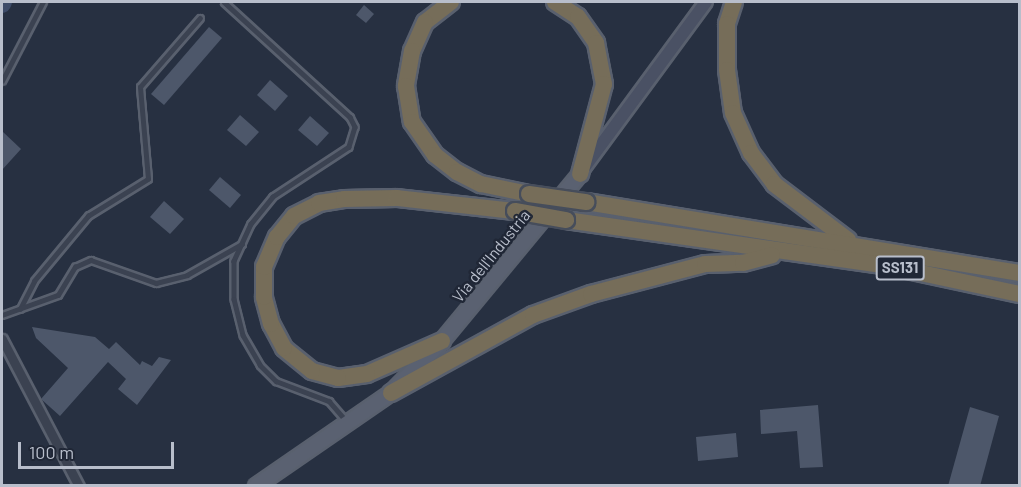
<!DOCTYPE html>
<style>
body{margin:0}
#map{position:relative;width:1021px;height:487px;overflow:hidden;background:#273041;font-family:Barlow,sans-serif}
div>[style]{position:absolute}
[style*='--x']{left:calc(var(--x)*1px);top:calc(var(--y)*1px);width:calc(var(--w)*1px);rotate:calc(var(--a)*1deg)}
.river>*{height:18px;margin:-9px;padding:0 9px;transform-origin:9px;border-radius:9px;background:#3e4c69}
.building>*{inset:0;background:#4d576a}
.roads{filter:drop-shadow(2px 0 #59606e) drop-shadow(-2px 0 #59606e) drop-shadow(0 2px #59606e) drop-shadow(0 -2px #59606e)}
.lane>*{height:4.5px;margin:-2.25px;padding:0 2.25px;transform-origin:2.25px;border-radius:2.25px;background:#3b4251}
.street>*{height:9px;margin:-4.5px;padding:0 4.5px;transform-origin:4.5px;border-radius:4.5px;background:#3b4251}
.secondary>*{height:12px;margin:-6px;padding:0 6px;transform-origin:6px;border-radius:6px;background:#4a5164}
.primary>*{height:14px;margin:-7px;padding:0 7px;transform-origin:7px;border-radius:7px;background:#5a6171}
.highway>*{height:16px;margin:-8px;padding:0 8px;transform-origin:8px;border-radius:8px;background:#766d59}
.bridges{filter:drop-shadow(2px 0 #464d5b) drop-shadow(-2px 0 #464d5b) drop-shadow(0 2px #464d5b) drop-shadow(0 -2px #464d5b)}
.highway-bridge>*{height:16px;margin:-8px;padding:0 8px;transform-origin:8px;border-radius:8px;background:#766d59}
span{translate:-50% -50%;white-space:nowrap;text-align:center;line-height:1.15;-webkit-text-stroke:5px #202736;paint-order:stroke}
.shield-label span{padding:2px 4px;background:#202736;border:2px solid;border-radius:4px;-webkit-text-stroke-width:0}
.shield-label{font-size:15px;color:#b8becb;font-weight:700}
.street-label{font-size:16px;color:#b8becb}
.frame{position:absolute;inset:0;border:3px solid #b8becb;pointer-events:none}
.scale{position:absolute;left:18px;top:442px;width:156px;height:27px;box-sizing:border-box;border:3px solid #b8becb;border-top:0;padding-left:8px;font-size:18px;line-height:21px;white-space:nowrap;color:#b8becb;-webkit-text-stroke:4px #202736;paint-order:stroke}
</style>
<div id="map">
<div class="river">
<i style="--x:2;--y:4;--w:2;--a:-63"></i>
</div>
<div class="building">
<i style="clip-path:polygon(364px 5px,374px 14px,366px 23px,356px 15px)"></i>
<i style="clip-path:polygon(209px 27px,222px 38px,164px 105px,151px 94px)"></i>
<i style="clip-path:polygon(270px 80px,288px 96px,275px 111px,257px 95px)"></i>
<i style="clip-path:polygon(240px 115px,259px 132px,246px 146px,227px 130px)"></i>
<i style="clip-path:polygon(310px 116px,329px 133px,317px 146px,298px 130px)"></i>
<i style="clip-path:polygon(2px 131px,21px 149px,2px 170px)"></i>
<i style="clip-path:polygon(220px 177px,241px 195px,230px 208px,209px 190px)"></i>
<i style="clip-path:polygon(164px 201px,184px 219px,170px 234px,150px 217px)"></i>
<i style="clip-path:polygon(32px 327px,95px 337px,109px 349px,116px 342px,140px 365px,142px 361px,152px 366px,159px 357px,171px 360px,137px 405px,118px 389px,126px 379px,108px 362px,60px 416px,41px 399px,68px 368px,36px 338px)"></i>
<i style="clip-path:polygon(818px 405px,823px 467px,800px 468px,797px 431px,761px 434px,760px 410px)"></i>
<i style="clip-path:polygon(970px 407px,999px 416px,980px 486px,948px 486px)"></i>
<i style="clip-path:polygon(736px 433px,738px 457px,698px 461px,696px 437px)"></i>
</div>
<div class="roads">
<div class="lane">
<i style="--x:224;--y:2;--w:171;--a:42.4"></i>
<i style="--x:350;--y:117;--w:11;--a:63"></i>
<i style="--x:355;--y:127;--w:21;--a:107"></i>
<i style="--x:349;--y:147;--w:91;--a:146.7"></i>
<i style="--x:273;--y:197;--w:35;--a:129"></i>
<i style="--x:251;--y:224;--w:41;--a:114.7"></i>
<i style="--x:234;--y:261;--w:38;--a:90"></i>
<i style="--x:234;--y:299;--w:37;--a:76"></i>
<i style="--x:243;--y:335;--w:34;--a:60"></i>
<i style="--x:260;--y:365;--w:23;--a:45"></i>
<i style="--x:276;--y:381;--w:57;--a:20.7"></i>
<i style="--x:329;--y:401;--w:28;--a:49"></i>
<i style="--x:2;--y:81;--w:89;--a:-62.6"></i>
<i style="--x:20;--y:309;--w:31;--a:-63"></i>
<i style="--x:34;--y:281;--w:85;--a:-50.3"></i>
<i style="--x:88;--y:216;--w:70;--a:-31.7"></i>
<i style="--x:148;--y:179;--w:92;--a:-95"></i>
<i style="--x:140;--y:87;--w:91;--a:-49"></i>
<i style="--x:2;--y:315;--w:59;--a:-19.7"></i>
<i style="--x:58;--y:295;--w:33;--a:-59"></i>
<i style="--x:75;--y:267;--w:17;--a:-24"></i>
<i style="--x:91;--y:260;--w:69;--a:19.5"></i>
<i style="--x:156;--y:283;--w:32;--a:-14"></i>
<i style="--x:187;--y:275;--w:63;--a:-29.4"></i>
</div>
<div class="street">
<i style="--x:2;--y:339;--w:166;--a:62.4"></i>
</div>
<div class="secondary">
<i style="--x:584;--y:168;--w:206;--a:-53.7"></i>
</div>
<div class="primary">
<i style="--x:256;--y:486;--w:164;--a:-34.6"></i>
<i style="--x:391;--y:393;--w:73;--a:-45.6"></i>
<i style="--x:442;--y:341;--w:217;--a:-50.4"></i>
</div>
<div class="highway">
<i style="--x:451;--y:2;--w:33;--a:142"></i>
<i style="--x:425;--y:22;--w:32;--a:114"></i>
<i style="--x:412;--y:51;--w:36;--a:100"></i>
<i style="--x:406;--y:86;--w:36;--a:81"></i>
<i style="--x:412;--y:122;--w:40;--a:55.1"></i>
<i style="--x:435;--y:155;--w:28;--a:38"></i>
<i style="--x:457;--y:172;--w:27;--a:27"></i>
<i style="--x:481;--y:184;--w:49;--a:11.8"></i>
<i style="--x:555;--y:2;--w:27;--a:33"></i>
<i style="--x:578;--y:17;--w:32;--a:55"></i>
<i style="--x:596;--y:43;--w:42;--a:79"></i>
<i style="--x:604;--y:84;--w:93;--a:104.9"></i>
<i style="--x:734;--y:2;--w:23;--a:108"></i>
<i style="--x:727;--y:24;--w:46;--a:90"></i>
<i style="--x:727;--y:70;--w:43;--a:82.1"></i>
<i style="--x:733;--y:113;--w:44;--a:65.8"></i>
<i style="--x:751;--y:153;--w:39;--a:53"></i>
<i style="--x:774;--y:184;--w:93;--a:37.1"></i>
<i style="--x:586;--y:202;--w:440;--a:9.3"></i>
<i style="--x:566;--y:220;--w:325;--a:8.1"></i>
<i style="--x:888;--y:266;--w:135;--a:12"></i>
<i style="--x:442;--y:341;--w:82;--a:156.3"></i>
<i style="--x:367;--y:374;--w:29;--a:172"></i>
<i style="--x:338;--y:378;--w:27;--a:-165"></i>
<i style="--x:312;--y:371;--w:36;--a:-141"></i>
<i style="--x:284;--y:348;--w:27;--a:-118"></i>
<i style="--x:271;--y:324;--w:28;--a:-105"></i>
<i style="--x:264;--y:297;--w:30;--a:-90"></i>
<i style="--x:264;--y:267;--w:33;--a:-67"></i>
<i style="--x:277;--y:237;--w:27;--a:-51"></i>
<i style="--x:294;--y:216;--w:28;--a:-27"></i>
<i style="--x:319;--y:203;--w:25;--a:-9"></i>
<i style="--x:344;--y:199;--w:53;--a:-1.1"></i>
<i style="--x:397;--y:198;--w:119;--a:6.3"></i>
<i style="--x:391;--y:393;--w:162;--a:-28.8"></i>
<i style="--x:533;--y:315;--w:62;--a:-19.9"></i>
<i style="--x:591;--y:294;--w:118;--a:-14.7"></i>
<i style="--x:705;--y:264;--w:38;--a:-2"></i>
<i style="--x:743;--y:263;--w:30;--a:-15"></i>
</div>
</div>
<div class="bridges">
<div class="highway-bridge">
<i style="--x:529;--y:194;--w:58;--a:8"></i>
<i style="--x:515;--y:211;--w:52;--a:10"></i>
</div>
</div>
<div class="shield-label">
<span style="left:900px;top:268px">SS131</span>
</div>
<div class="street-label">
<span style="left:491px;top:256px;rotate:-51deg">Via dell'Industria</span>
</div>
<div class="frame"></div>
<div class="scale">100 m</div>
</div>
